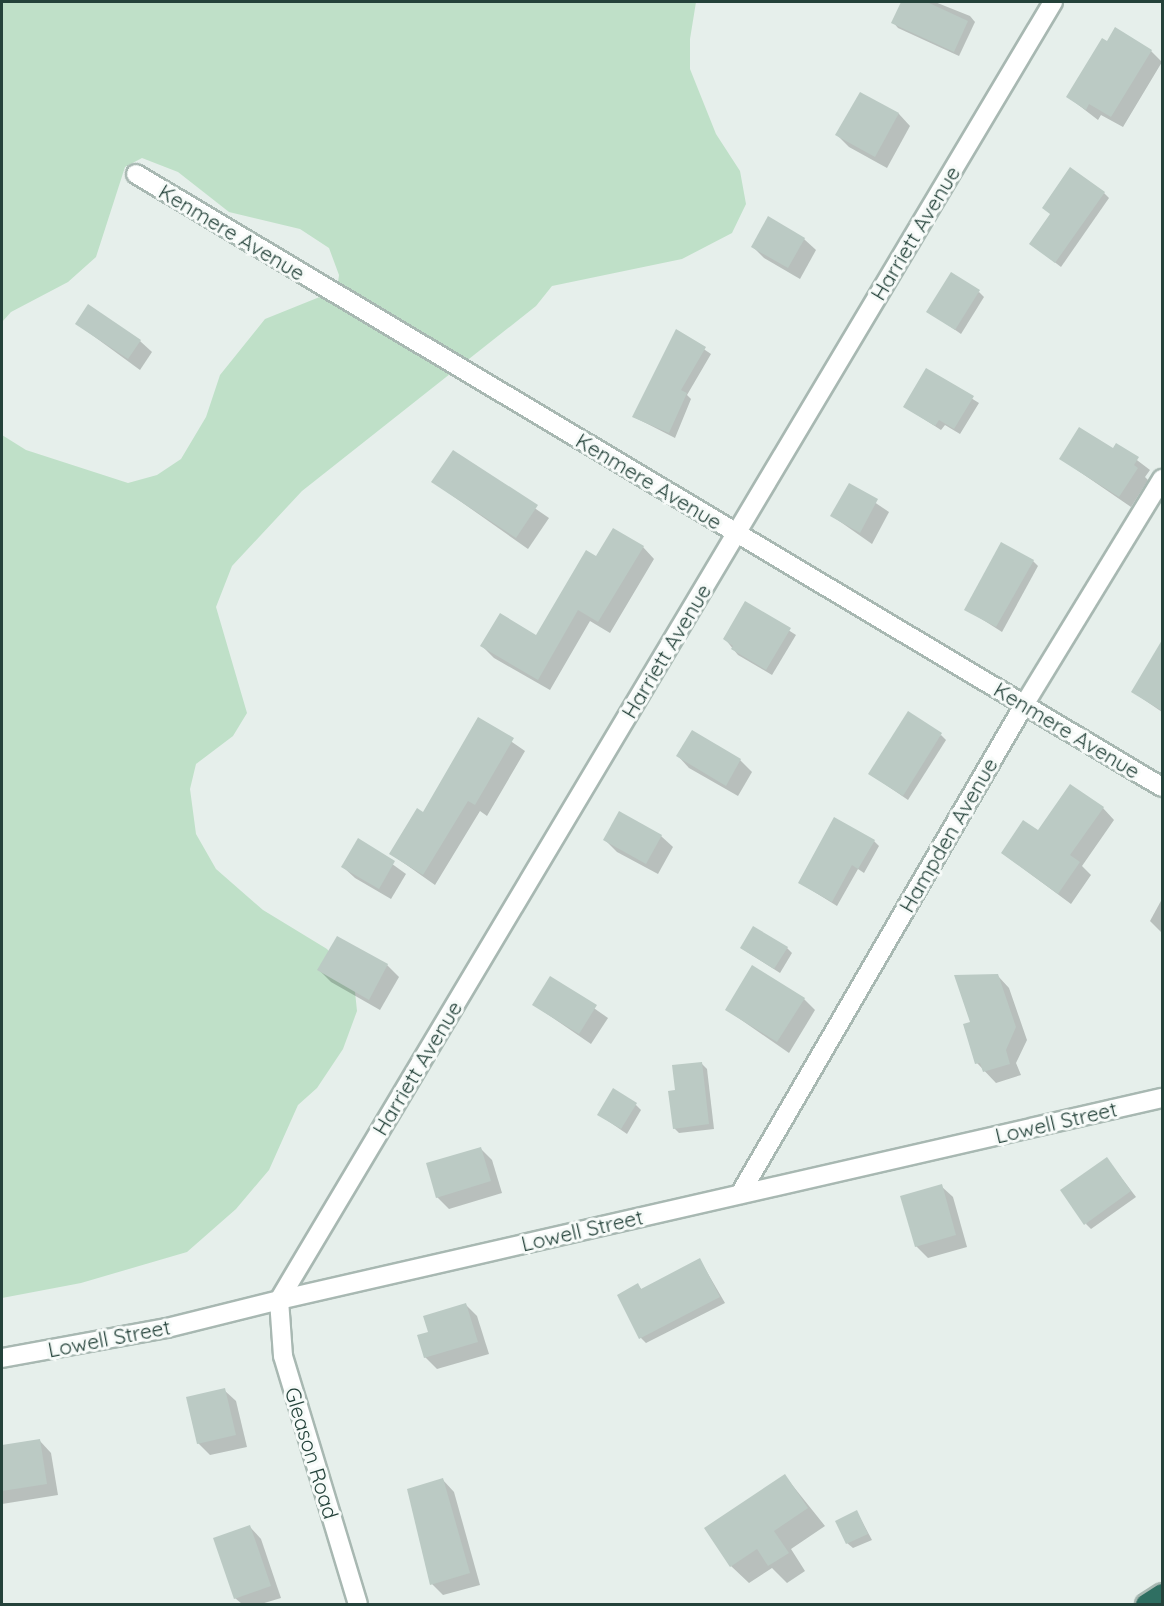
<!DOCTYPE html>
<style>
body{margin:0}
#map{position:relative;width:1164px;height:1606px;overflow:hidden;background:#e6efeb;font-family:Quicksand,sans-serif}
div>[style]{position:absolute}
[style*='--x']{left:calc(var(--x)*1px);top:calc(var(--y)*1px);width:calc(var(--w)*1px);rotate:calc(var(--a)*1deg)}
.green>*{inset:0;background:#bfe0c8}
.shadow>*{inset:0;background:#0003}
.building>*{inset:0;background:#bbcac4}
.roads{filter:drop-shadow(2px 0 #a8b8b2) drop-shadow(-2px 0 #a8b8b2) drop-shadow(0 2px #a8b8b2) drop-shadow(0 -2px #a8b8b2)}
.street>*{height:18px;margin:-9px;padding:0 9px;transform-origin:9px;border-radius:9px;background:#fff}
.secondary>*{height:18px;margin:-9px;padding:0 9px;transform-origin:9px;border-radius:9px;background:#fff}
.highway>*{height:18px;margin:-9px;padding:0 9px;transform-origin:9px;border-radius:9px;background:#2f6f62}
span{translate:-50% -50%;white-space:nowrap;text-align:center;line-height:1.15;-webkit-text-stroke:6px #f7fbf9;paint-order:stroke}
.street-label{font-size:21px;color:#24423a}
.frame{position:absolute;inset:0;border:3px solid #24423a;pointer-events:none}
</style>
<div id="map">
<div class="green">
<i style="clip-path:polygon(2px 2px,696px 2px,690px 39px,690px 69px,716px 134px,740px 171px,746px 204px,732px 233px,682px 259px,552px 286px,536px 306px,302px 491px,232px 566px,216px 607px,247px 713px,233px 736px,196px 764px,190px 789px,196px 834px,216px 869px,263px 910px,327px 949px,354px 982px,357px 1011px,343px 1049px,317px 1088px,298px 1105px,269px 1170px,236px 1209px,187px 1252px,81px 1283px,2px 1298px,2px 435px,26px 450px,128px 483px,157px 475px,181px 459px,206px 417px,220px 375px,265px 319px,337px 290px,339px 275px,329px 248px,300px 229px,229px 212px,178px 172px,142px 158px,125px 167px,96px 257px,68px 282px,11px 312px,2px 322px)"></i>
</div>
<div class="shadow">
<i style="clip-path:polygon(902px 2px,935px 2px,970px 16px,975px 22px,959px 56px,898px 28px,893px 22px)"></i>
<i style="clip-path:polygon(1107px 43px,1151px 51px,1162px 62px,1123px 127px,1101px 115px,1098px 120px,1068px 97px)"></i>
<i style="clip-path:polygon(860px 94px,899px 114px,910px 126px,887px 168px,849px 147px,837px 135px)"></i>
<i style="clip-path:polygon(1104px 193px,1109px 198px,1061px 267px,1031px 244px)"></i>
<i style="clip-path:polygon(804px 239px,816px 250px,800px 279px,764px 258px,753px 247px)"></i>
<i style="clip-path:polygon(979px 292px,984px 297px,961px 334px,928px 311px)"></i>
<i style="clip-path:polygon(77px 324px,140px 341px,152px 352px,140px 370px)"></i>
<i style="clip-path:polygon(677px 331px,711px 354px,687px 395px,691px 399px,675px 438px,634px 417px)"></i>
<i style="clip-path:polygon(926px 370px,979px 403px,960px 434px,945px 425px,941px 430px,905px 407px)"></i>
<i style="clip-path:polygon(1117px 445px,1150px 470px,1145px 477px,1148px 480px,1131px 507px,1061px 459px,1113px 450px)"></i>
<i style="clip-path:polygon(453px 452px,549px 518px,528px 549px,433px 482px)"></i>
<i style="clip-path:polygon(849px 485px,889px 512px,872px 544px,832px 516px)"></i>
<i style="clip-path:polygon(643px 547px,654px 559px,610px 633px,590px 621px,550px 690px,494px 658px,482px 646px,536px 637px,597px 558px)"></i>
<i style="clip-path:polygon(1033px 561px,1038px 566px,1002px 632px,966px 609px)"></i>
<i style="clip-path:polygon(746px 603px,796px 635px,772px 675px,738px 655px,725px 639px)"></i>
<i style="clip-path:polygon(1160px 647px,1162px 649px,1162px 712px,1133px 692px)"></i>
<i style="clip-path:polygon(479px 719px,525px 751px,487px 816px,480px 811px,435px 885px,391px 854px,423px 814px)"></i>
<i style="clip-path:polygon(692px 732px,740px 760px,752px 772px,738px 796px,689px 768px,678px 756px)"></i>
<i style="clip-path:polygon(941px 735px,946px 740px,908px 800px,870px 774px)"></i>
<i style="clip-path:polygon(1103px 808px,1114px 820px,1082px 866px,1091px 875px,1071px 904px,1002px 853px,1038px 832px)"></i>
<i style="clip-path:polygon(661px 836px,673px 847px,658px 874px,617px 852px,605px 840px)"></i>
<i style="clip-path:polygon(359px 840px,406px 874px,391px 899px,355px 878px,343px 867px)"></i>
<i style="clip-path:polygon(874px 841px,879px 846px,864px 873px,858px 869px,837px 906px,800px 883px)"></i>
<i style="clip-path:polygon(1162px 899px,1162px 933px,1150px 921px)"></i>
<i style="clip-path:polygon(337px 938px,387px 965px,399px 977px,380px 1010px,331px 982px,319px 970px)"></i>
<i style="clip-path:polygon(741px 948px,787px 948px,792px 953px,780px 973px)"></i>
<i style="clip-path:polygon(998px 976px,1009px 988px,1027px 1040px,1016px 1063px,1021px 1075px,996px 1083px,977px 1063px,972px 1023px)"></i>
<i style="clip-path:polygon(551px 978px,608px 1018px,591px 1044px,534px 1005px)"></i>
<i style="clip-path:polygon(804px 999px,815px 1010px,789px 1053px,727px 1010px)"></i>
<i style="clip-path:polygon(701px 1063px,707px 1069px,714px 1129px,679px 1133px,674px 1128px,676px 1091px)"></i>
<i style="clip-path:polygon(636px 1105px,641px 1110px,627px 1134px,598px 1114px)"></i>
<i style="clip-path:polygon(480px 1148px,492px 1160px,502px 1193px,449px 1209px,437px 1197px)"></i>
<i style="clip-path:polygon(1107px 1159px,1136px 1197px,1091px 1229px,1086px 1224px)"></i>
<i style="clip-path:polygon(941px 1186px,953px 1197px,967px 1247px,928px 1258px,916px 1246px)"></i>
<i style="clip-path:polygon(700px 1260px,725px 1303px,646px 1343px,641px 1338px,638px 1285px,642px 1290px)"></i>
<i style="clip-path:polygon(466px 1305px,477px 1316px,489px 1354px,437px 1369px,425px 1357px,429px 1333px)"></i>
<i style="clip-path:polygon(224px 1390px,236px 1401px,247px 1447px,210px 1455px,198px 1443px)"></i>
<i style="clip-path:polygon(40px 1441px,51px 1453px,58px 1495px,2px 1504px,2px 1447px)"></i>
<i style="clip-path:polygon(785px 1476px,825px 1526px,791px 1549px,805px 1571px,787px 1583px,772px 1568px,749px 1583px,731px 1566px)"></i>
<i style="clip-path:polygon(443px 1480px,454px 1492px,480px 1585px,443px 1595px,432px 1584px)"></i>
<i style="clip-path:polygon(857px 1512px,872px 1540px,853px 1548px,847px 1543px)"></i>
<i style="clip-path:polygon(250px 1527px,261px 1539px,281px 1598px,261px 1604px,242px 1604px,235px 1598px)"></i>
</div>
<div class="building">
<i style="clip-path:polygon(901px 2px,927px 2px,968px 21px,954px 52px,891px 23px)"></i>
<i style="clip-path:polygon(1115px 27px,1152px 50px,1111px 117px,1089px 104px,1086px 110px,1066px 97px,1102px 38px,1107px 41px)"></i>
<i style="clip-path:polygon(860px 92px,899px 113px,875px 157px,835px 135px)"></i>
<i style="clip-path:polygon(1070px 167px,1105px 192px,1055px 263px,1029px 244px,1050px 214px,1042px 208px)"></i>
<i style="clip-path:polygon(768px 216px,805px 238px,788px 268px,751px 247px)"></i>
<i style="clip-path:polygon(951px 272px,980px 290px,955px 330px,926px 312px)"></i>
<i style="clip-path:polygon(88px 304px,141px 340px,128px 359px,75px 324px)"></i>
<i style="clip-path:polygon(676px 329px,706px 347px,681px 390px,687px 393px,669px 433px,632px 417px)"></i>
<i style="clip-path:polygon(926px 368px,974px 396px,954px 429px,939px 420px,935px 426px,903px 407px)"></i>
<i style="clip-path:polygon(1079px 427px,1113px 448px,1116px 443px,1139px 457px,1134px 465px,1138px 468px,1119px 497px,1059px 459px)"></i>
<i style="clip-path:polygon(453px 450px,538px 505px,516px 538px,431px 482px)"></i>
<i style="clip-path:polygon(849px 483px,878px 499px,860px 533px,830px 516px)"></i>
<i style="clip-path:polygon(613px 528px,644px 546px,598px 622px,578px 610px,538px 680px,480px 646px,500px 613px,536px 635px,586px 550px,596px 556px)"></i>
<i style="clip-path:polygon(1001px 542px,1034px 560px,996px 627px,964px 610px)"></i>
<i style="clip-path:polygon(745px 601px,791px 628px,766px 670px,731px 649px,733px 646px,723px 639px)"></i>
<i style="clip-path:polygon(1162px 640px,1162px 711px,1131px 692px)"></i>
<i style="clip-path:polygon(908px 711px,942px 733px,903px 796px,868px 774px)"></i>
<i style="clip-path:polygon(478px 717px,514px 738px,475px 805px,468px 801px,423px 875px,389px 854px,417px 808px,423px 812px)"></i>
<i style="clip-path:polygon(692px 730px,741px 759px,726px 786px,676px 756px)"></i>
<i style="clip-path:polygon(1070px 784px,1104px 807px,1070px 855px,1080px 862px,1058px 894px,1001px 853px,1023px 820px,1038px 830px)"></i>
<i style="clip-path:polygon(619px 811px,662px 835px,646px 864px,603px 840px)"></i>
<i style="clip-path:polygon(834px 817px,875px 840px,858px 869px,852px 865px,832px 902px,798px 883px)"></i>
<i style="clip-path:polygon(358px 838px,395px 861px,379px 889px,341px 867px)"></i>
<i style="clip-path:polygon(753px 926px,788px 947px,774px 969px,740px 948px)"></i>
<i style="clip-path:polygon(337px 936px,388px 964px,369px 1000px,317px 970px)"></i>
<i style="clip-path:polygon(752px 965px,805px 998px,777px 1042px,725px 1010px)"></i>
<i style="clip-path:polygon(998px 974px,1016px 1027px,1006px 1050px,1010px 1064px,983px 1072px,980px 1063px,975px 1064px,963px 1024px,970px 1022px,954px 975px)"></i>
<i style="clip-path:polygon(550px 976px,597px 1005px,579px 1034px,532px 1005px)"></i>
<i style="clip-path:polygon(702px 1062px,709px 1124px,673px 1129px,668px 1091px,675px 1090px,672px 1065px)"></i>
<i style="clip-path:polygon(613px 1088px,637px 1103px,621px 1129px,597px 1115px)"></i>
<i style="clip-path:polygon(481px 1147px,491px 1181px,436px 1198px,426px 1163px)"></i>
<i style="clip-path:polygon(1107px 1157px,1131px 1191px,1084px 1225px,1060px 1190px)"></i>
<i style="clip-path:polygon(942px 1184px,956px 1235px,915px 1247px,900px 1196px)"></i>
<i style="clip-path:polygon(700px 1258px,720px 1297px,639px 1339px,617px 1295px,638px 1283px,641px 1289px)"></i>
<i style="clip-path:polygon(466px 1303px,478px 1342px,424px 1358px,417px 1335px,428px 1332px,423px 1316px)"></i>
<i style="clip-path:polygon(225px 1388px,236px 1435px,197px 1444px,186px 1397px)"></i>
<i style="clip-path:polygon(40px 1439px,47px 1484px,2px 1491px,2px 1445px)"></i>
<i style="clip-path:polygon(785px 1474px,808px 1508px,774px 1531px,789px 1553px,768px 1566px,757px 1549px,730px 1567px,704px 1528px)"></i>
<i style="clip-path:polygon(443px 1478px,470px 1573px,430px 1585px,407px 1489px)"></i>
<i style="clip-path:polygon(857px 1510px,868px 1534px,846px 1544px,835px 1521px)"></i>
<i style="clip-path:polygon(250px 1525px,271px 1586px,234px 1599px,213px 1538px)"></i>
</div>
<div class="roads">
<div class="street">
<i style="--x:136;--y:174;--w:1195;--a:30.86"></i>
<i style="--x:740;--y:1194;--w:565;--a:-59.85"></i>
<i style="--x:1024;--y:705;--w:265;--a:-58.6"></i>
<i style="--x:279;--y:1300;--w:1511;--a:-59.19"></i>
<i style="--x:279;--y:1300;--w:906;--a:-12.89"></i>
<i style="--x:279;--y:1300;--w:56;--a:85.9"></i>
<i style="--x:283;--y:1356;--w:259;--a:73.2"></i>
</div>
<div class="secondary">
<i style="--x:2;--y:1358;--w:168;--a:-10.3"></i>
<i style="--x:167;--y:1328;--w:115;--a:-14"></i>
</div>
<div class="highway">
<i style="--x:1145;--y:1604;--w:20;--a:-33"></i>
</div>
</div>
<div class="street-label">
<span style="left:232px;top:232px;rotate:31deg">Kenmere Avenue</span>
<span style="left:915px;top:233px;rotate:-59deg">Harriett Avenue</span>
<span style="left:649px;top:481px;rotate:31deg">Kenmere Avenue</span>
<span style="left:666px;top:651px;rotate:-59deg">Harriett Avenue</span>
<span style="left:1067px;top:730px;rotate:31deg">Kenmere Avenue</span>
<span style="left:948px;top:835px;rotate:-60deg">Hampden Avenue</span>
<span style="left:417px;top:1068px;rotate:-59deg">Harriett Avenue</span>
<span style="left:1056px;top:1122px;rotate:-13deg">Lowell Street</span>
<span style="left:582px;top:1230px;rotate:-13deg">Lowell Street</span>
<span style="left:109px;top:1338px;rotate:-11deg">Lowell Street</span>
<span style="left:312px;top:1453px;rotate:73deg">Gleason Road</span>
</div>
<div class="frame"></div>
</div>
